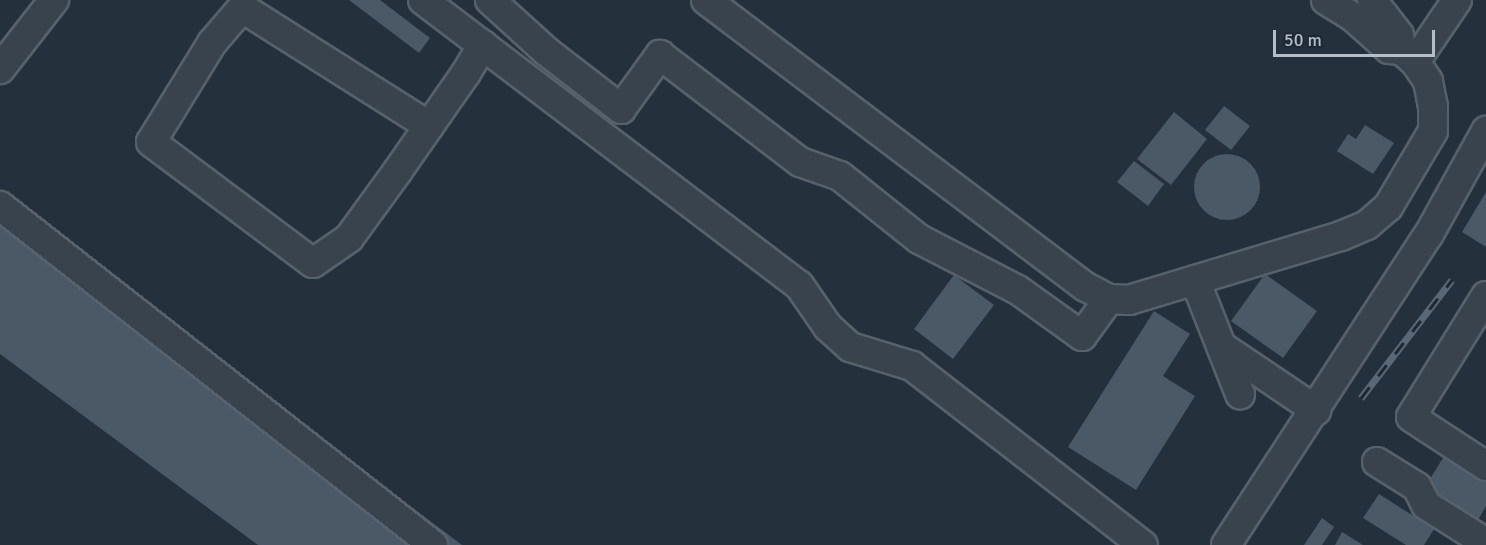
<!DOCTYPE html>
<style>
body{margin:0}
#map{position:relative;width:1486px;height:545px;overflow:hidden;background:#24313c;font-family:Signika,sans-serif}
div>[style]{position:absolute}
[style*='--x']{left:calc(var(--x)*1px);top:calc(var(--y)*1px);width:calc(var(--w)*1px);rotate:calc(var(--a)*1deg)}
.building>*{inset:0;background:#4a5965}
.round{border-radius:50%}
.roads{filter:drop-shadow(2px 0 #56616b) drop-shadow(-2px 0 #56616b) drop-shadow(0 2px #56616b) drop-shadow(0 -2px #56616b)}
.minor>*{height:28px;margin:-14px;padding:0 14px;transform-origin:14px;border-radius:14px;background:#38434d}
.rail>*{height:7px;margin-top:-3.5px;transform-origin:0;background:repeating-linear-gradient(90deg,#1d2832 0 14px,#5a6774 0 28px);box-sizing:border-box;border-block:2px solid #5a6774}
span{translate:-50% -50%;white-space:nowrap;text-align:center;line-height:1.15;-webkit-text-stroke:5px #1d2832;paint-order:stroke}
.scale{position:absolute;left:1273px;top:30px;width:162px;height:27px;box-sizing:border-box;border:3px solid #b4bec8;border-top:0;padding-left:8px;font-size:18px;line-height:21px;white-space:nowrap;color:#b4bec8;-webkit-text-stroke:4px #1d2832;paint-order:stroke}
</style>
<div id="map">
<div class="building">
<i style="clip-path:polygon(349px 0,380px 0,430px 38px,419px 53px)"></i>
<i style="clip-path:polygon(1224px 106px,1250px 126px,1231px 150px,1205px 130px)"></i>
<i style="clip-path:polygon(1174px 112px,1207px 139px,1171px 185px,1137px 159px)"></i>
<i style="clip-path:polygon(1365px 125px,1394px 143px,1373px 174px,1337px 151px,1348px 134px,1356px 139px)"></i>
<i class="round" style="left:1194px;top:154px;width:66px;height:66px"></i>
<i style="clip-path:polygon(1134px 161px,1164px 184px,1148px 206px,1117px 182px)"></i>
<i style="clip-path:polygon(1486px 192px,1486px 247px,1462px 232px)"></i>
<i style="clip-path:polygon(0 200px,209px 355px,462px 545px,258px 545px,0 354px)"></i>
<i style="clip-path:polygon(1265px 274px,1317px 311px,1283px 358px,1231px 321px)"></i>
<i style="clip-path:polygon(954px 275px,994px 305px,953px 359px,914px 329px)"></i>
<i style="clip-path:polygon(1154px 311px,1190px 334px,1163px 376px,1195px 396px,1136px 490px,1068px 447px)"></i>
<i style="clip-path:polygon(1446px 453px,1486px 478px,1486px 506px,1478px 520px,1425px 487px)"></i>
<i style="clip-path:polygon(1379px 494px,1434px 529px,1424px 545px,1406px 545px,1363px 518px)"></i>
<i style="clip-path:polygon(1322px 518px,1334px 527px,1322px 545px,1304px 545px)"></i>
<i style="clip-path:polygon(1342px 532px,1363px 545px,1335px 545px)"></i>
</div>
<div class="roads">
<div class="minor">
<i style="--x:423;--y:0;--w:472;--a:37.2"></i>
<i style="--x:799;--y:285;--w:51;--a:55.4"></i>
<i style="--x:828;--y:327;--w:30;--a:42"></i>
<i style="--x:850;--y:347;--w:65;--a:17"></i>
<i style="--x:912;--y:366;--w:292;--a:37.8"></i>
<i style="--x:490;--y:0;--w:76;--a:42.3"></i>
<i style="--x:546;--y:51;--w:95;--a:37.7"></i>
<i style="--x:621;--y:109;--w:67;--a:-54.2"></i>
<i style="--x:660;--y:55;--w:176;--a:37.4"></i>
<i style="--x:800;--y:162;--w:42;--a:19.3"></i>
<i style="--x:840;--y:176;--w:101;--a:38.6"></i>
<i style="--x:919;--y:239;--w:111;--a:27.3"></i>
<i style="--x:1018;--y:290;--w:79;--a:35.7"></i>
<i style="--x:1082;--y:336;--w:46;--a:-53.9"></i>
<i style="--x:706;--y:0;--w:476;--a:37.1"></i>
<i style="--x:1086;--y:287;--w:26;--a:28"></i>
<i style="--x:1109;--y:299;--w:20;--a:3"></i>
<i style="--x:1129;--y:300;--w:221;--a:-16.8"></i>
<i style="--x:1341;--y:236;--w:28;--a:-23"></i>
<i style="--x:1367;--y:225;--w:28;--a:-41"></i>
<i style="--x:1388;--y:207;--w:88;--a:-59.4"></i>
<i style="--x:1433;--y:131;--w:24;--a:-90"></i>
<i style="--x:1433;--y:107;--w:26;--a:-101"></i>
<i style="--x:1428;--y:81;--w:23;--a:-124"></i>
<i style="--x:1415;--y:62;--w:18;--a:-139"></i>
<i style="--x:1401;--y:50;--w:12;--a:-175"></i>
<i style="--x:1389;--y:49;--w:48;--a:-138.4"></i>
<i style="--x:1353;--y:17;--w:32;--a:-148"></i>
<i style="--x:1372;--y:0;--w:44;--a:52.4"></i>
<i style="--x:1399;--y:35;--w:15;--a:82"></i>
<i style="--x:1415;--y:62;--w:75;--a:-55.9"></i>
<i style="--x:0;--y:69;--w:88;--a:-52"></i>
<i style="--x:429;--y:126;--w:221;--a:-147.7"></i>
<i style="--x:242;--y:8;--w:46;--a:130.6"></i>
<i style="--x:212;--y:43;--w:116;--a:121.6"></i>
<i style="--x:151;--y:142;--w:202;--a:36.8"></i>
<i style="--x:313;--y:263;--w:44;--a:-34.8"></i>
<i style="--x:349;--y:238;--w:82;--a:-54"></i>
<i style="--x:397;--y:172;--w:56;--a:-55.2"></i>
<i style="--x:429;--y:126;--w:65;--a:-55.1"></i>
<i style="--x:466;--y:73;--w:33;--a:-59"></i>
<i style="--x:0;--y:206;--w:550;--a:38.06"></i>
<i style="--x:1195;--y:280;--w:123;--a:68.5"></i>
<i style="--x:1486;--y:296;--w:142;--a:121.8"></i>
<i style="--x:1411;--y:417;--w:90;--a:33.2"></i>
<i style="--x:1221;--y:346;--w:115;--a:34"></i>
<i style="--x:1377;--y:462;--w:47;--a:32"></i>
<i style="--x:1417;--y:487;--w:20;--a:63"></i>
<i style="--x:1426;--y:505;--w:71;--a:32.3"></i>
<i style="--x:1226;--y:545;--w:371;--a:-56.9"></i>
<i style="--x:1429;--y:234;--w:118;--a:-61"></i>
</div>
</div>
<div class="rail">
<i style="--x:1361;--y:398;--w:149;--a:-52.4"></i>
</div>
<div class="scale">50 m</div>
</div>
